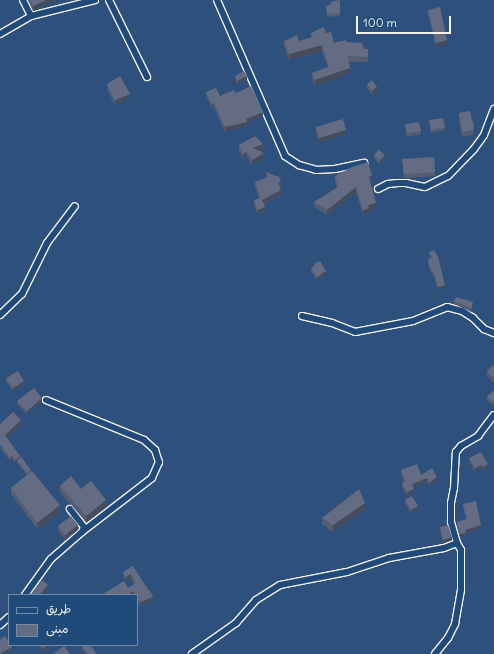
<!DOCTYPE html>
<meta charset="utf-8">
<style>
body{margin:0}
#map{position:relative;width:494px;height:654px;overflow:hidden;background:#2d517c;font-family:Delius,"Playpen Sans Arabic",sans-serif}
div>[style]{position:absolute}
[style*='--x']{left:calc(var(--x)*1px);top:calc(var(--y)*1px);width:calc(var(--w)*1px);rotate:calc(var(--a)*1deg)}
.roads{filter:drop-shadow(1px 0 #f4f1e8) drop-shadow(-1px 0 #f4f1e8) drop-shadow(0 1px #f4f1e8) drop-shadow(0 -1px #f4f1e8)}
.street>*{height:6px;margin:-3px;padding:0 3px;transform-origin:3px;border-radius:3px;background:#1f4a7a}
.wall>*{inset:0;background:#555d71}
.shaded-wall>*{inset:0;background:#454c5c}
.building>*{inset:0;background:#636c83}
span{translate:-50% -50%;white-space:nowrap;text-align:center;line-height:1.15;-webkit-text-stroke:3.5px #1f4a7a;paint-order:stroke}
.legend{position:absolute;left:8px;top:594px;width:130px;height:52px;box-sizing:border-box;background:#1f4a7a;border:1px solid #748da6;margin:0;padding:5px 7px;list-style:none;font-size:12px;color:#f4f1e8}
.legend li{display:flex;align-items:center;gap:8px;height:20px}
.legend b{width:20px;border:1px solid #748da6}
.scale{position:absolute;left:356px;top:16px;width:95px;height:18px;box-sizing:border-box;border:2px solid #f4f1e8;border-top:0;padding-left:5px;font-size:12px;line-height:14px;white-space:nowrap;color:#f4f1e8;-webkit-text-stroke:3px #1f4a7a;paint-order:stroke}
</style>
<div id="map">
<div class="roads">
<div class="street">
<i style="--x:23;--y:0;--w:18;--a:63"></i>
<i style="--x:109;--y:0;--w:86;--a:63.7"></i>
<i style="--x:217;--y:0;--w:170;--a:66.4"></i>
<i style="--x:285;--y:156;--w:17;--a:33"></i>
<i style="--x:299;--y:165;--w:18;--a:16"></i>
<i style="--x:316;--y:170;--w:19;--a:-3"></i>
<i style="--x:335;--y:169;--w:30;--a:-12"></i>
<i style="--x:0;--y:34;--w:36;--a:-30"></i>
<i style="--x:31;--y:16;--w:66;--a:-14"></i>
<i style="--x:378;--y:189;--w:11;--a:-27"></i>
<i style="--x:388;--y:184;--w:10;--a:-6"></i>
<i style="--x:398;--y:183;--w:8;--a:0"></i>
<i style="--x:406;--y:183;--w:19;--a:12"></i>
<i style="--x:425;--y:187;--w:25;--a:-26"></i>
<i style="--x:448;--y:176;--w:37;--a:-46"></i>
<i style="--x:474;--y:149;--w:17;--a:-54"></i>
<i style="--x:484;--y:135;--w:28;--a:-69"></i>
<i style="--x:0;--y:315;--w:30;--a:-44"></i>
<i style="--x:22;--y:294;--w:57;--a:-63.9"></i>
<i style="--x:47;--y:243;--w:46;--a:-52.9"></i>
<i style="--x:302;--y:316;--w:31;--a:13"></i>
<i style="--x:332;--y:323;--w:25;--a:21"></i>
<i style="--x:355;--y:332;--w:59;--a:-10.7"></i>
<i style="--x:413;--y:321;--w:37;--a:-22"></i>
<i style="--x:447;--y:307;--w:16;--a:15"></i>
<i style="--x:462;--y:311;--w:13;--a:32"></i>
<i style="--x:473;--y:318;--w:16;--a:45"></i>
<i style="--x:484;--y:329;--w:11;--a:22"></i>
<i style="--x:46;--y:400;--w:106;--a:22.2"></i>
<i style="--x:144;--y:440;--w:15;--a:42"></i>
<i style="--x:155;--y:450;--w:13;--a:72"></i>
<i style="--x:159;--y:462;--w:17;--a:114"></i>
<i style="--x:152;--y:478;--w:88;--a:142.4"></i>
<i style="--x:25;--y:595;--w:44;--a:-54.2"></i>
<i style="--x:51;--y:559;--w:41;--a:-41.1"></i>
<i style="--x:82;--y:532;--w:5;--a:-68"></i>
<i style="--x:84;--y:527;--w:23;--a:-128"></i>
<i style="--x:0;--y:625;--w:12;--a:-42"></i>
<i style="--x:192;--y:654;--w:54;--a:-35.2"></i>
<i style="--x:236;--y:623;--w:30;--a:-49"></i>
<i style="--x:256;--y:600;--w:28;--a:-32"></i>
<i style="--x:280;--y:585;--w:68;--a:-11"></i>
<i style="--x:347;--y:572;--w:44;--a:-18.4"></i>
<i style="--x:389;--y:558;--w:56;--a:-10.3"></i>
<i style="--x:444;--y:548;--w:14;--a:-21"></i>
<i style="--x:435;--y:654;--w:21;--a:-51"></i>
<i style="--x:448;--y:638;--w:16;--a:-63"></i>
<i style="--x:455;--y:624;--w:35;--a:-80"></i>
<i style="--x:461;--y:590;--w:40;--a:-90"></i>
<i style="--x:461;--y:550;--w:8;--a:-120"></i>
<i style="--x:457;--y:543;--w:22;--a:-106"></i>
<i style="--x:451;--y:522;--w:19;--a:-90"></i>
<i style="--x:451;--y:503;--w:15;--a:-79"></i>
<i style="--x:454;--y:488;--w:36;--a:-87"></i>
<i style="--x:456;--y:452;--w:8;--a:-50"></i>
<i style="--x:461;--y:446;--w:20;--a:-30"></i>
<i style="--x:478;--y:436;--w:26;--a:-53"></i>
</div>
</div>
<div class="wall">
<i style="clip-path:polygon(28px 0,56px 0,33px 11px)"></i>
<i style="clip-path:polygon(340px 0,340px 16px,327px 17px,326px 6px,331px 5px,331px 2px)"></i>
<i style="clip-path:polygon(428px 10px,447px 44px,436px 47px,428px 14px)"></i>
<i style="clip-path:polygon(311px 33px,326px 33px,334px 43px,346px 42px,364px 49px,368px 49px,368px 62px,349px 62px,350px 73px,315px 86px,312px 78px,312px 73px,328px 67px,322px 51px,289px 60px,284px 46px,284px 41px,299px 41px,311px 38px)"></i>
<i style="clip-path:polygon(235px 76px,247px 79px,237px 84px,235px 79px)"></i>
<i style="clip-path:polygon(107px 84px,130px 98px,115px 105px,107px 89px)"></i>
<i style="clip-path:polygon(367px 84px,377px 91px,372px 95px,367px 88px)"></i>
<i style="clip-path:polygon(206px 92px,220px 96px,236px 93px,263px 116px,247px 122px,247px 126px,225px 132px,214px 107px,212px 108px,206px 96px)"></i>
<i style="clip-path:polygon(470px 111px,474px 132px,473px 135px,462px 137px,459px 118px,459px 113px)"></i>
<i style="clip-path:polygon(429px 120px,445px 127px,445px 130px,431px 133px)"></i>
<i style="clip-path:polygon(405px 124px,421px 131px,421px 134px,407px 137px)"></i>
<i style="clip-path:polygon(316px 127px,346px 134px,319px 142px,316px 132px)"></i>
<i style="clip-path:polygon(239px 145px,263px 149px,259px 151px,264px 158px,252px 165px,247px 157px,243px 159px,239px 150px)"></i>
<i style="clip-path:polygon(374px 155px,385px 158px,380px 164px,374px 159px)"></i>
<i style="clip-path:polygon(402px 159px,435px 172px,435px 176px,404px 178px)"></i>
<i style="clip-path:polygon(266px 172px,281px 186px,280px 187px,281px 195px,264px 204px,265px 211px,257px 214px,254px 205px,254px 200px,259px 198px,255px 187px,255px 182px,267px 178px)"></i>
<i style="clip-path:polygon(335px 176px,372px 181px,370px 181px,376px 208px,369px 210px,369px 213px,363px 215px,356px 192px,327px 215px,314px 207px,314px 202px,337px 188px,335px 181px)"></i>
<i style="clip-path:polygon(429px 252px,445px 288px,438px 289px,434px 277px,430px 271px,428px 262px,428px 259px,431px 259px,429px 255px)"></i>
<i style="clip-path:polygon(314px 264px,326px 275px,317px 280px,311px 271px,311px 268px,314px 267px)"></i>
<i style="clip-path:polygon(454px 301px,473px 306px,471px 312px,454px 304px)"></i>
<i style="clip-path:polygon(494px 365px,494px 383px,487px 376px,487px 371px)"></i>
<i style="clip-path:polygon(6px 378px,24px 384px,13px 391px,6px 381px)"></i>
<i style="clip-path:polygon(494px 391px,494px 404px,493px 406px,487px 400px,487px 396px)"></i>
<i style="clip-path:polygon(17px 401px,42px 402px,27px 414px,17px 404px)"></i>
<i style="clip-path:polygon(0 424px,21px 424px,6px 437px,60px 512px,37px 529px,11px 494px,11px 488px,27px 475px,17px 463px,17px 462px,15px 463px,12px 459px,10px 461px,1px 449px)"></i>
<i style="clip-path:polygon(469px 458px,488px 468px,483px 470px,482px 468px,475px 472px,469px 461px)"></i>
<i style="clip-path:polygon(401px 470px,421px 475px,437px 481px,430px 486px,427px 482px,413px 488px,414px 493px,407px 496px,402px 487px,402px 483px,404px 482px,401px 474px)"></i>
<i style="clip-path:polygon(60px 486px,81px 489px,106px 507px,86px 522px,60px 492px)"></i>
<i style="clip-path:polygon(405px 500px,418px 509px,411px 513px,405px 503px)"></i>
<i style="clip-path:polygon(463px 504px,481px 528px,466px 533px,466px 536px,460px 537px,457px 526px,457px 522px,466px 519px,463px 507px)"></i>
<i style="clip-path:polygon(365px 509px,333px 532px,322px 524px,322px 518px)"></i>
<i style="clip-path:polygon(58px 526px,78px 530px,65px 540px,58px 531px)"></i>
<i style="clip-path:polygon(440px 527px,452px 540px,443px 543px,440px 530px)"></i>
<i style="clip-path:polygon(133px 566px,153px 601px,140px 606px,137px 600px,137px 595px,134px 595px,128px 588px,134px 584px,131px 578px,126px 581px,123px 576px,123px 572px)"></i>
<i style="clip-path:polygon(39px 645px,49px 645px,49px 648px,43px 651px)"></i>
<i style="clip-path:polygon(82px 646px,96px 654px,86px 654px,82px 649px)"></i>
</div>
<div class="shaded-wall">
<i style="clip-path:polygon(46px 0,56px 0,33px 11px,33px 6px)"></i>
<i style="clip-path:polygon(447px 40px,447px 44px,436px 47px,436px 43px)"></i>
<i style="clip-path:polygon(322px 45px,322px 51px,289px 60px,289px 54px)"></i>
<i style="clip-path:polygon(350px 68px,350px 73px,315px 86px,315px 80px)"></i>
<i style="clip-path:polygon(247px 76px,247px 79px,237px 84px,237px 81px)"></i>
<i style="clip-path:polygon(377px 87px,377px 91px,372px 95px,372px 91px)"></i>
<i style="clip-path:polygon(130px 94px,130px 98px,115px 105px,115px 100px)"></i>
<i style="clip-path:polygon(214px 103px,214px 107px,212px 108px,212px 104px)"></i>
<i style="clip-path:polygon(263px 112px,263px 116px,247px 122px,247px 126px,225px 132px,225px 127px)"></i>
<i style="clip-path:polygon(346px 130px,346px 134px,319px 142px,319px 138px)"></i>
<i style="clip-path:polygon(263px 144px,263px 149px,253px 153px,253px 148px)"></i>
<i style="clip-path:polygon(247px 152px,247px 157px,243px 159px,243px 154px)"></i>
<i style="clip-path:polygon(264px 153px,264px 158px,252px 165px,252px 160px)"></i>
<i style="clip-path:polygon(385px 155px,385px 158px,380px 164px,380px 160px)"></i>
<i style="clip-path:polygon(372px 176px,372px 181px,369px 182px,369px 177px)"></i>
<i style="clip-path:polygon(281px 182px,281px 186px,278px 187px,278px 183px)"></i>
<i style="clip-path:polygon(356px 187px,356px 192px,327px 215px,327px 210px)"></i>
<i style="clip-path:polygon(281px 190px,281px 195px,262px 204px,262px 200px)"></i>
<i style="clip-path:polygon(376px 203px,376px 208px,369px 210px,369px 213px,363px 215px,363px 210px,368px 205px)"></i>
<i style="clip-path:polygon(265px 207px,265px 211px,257px 214px,257px 210px)"></i>
<i style="clip-path:polygon(326px 271px,326px 275px,317px 280px,317px 277px)"></i>
<i style="clip-path:polygon(445px 285px,445px 288px,438px 289px,438px 287px)"></i>
<i style="clip-path:polygon(24px 381px,24px 384px,13px 391px,13px 388px)"></i>
<i style="clip-path:polygon(42px 398px,42px 402px,27px 414px,27px 411px)"></i>
<i style="clip-path:polygon(21px 420px,21px 424px,5px 439px,5px 435px)"></i>
<i style="clip-path:polygon(12px 456px,12px 459px,10px 461px,10px 458px)"></i>
<i style="clip-path:polygon(20px 456px,20px 459px,17px 460px,17px 462px,15px 463px,15px 460px)"></i>
<i style="clip-path:polygon(488px 464px,488px 468px,483px 470px,483px 467px)"></i>
<i style="clip-path:polygon(482px 465px,482px 468px,475px 472px,475px 468px)"></i>
<i style="clip-path:polygon(437px 477px,437px 481px,430px 486px,430px 482px)"></i>
<i style="clip-path:polygon(427px 478px,427px 482px,412px 488px,412px 484px)"></i>
<i style="clip-path:polygon(414px 489px,414px 493px,407px 496px,407px 492px)"></i>
<i style="clip-path:polygon(106px 500px,106px 507px,86px 522px,86px 516px)"></i>
<i style="clip-path:polygon(365px 503px,365px 509px,333px 532px,333px 525px)"></i>
<i style="clip-path:polygon(60px 505px,60px 512px,37px 529px,37px 523px)"></i>
<i style="clip-path:polygon(418px 506px,418px 509px,411px 513px,411px 510px)"></i>
<i style="clip-path:polygon(78px 525px,78px 530px,65px 540px,65px 535px)"></i>
<i style="clip-path:polygon(481px 525px,481px 528px,466px 533px,466px 536px,460px 537px,460px 534px,465px 530px)"></i>
<i style="clip-path:polygon(452px 537px,452px 540px,443px 543px,443px 540px)"></i>
<i style="clip-path:polygon(131px 574px,131px 578px,126px 581px,126px 577px)"></i>
<i style="clip-path:polygon(48px 585px,48px 589px,43px 595px,40px 595px)"></i>
<i style="clip-path:polygon(134px 591px,134px 595px,127px 595px)"></i>
<i style="clip-path:polygon(153px 597px,153px 601px,140px 606px,140px 602px)"></i>
<i style="clip-path:polygon(48px 645px,49px 645px,49px 648px,43px 651px,43px 648px)"></i>
<i style="clip-path:polygon(12px 647px,12px 650px,5px 654px,0 654px)"></i>
</div>
<div class="building">
<i style="clip-path:polygon(30px 0,46px 0,33px 6px)"></i>
<i style="clip-path:polygon(340px 0,340px 13px,327px 14px,326px 6px,331px 5px,331px 2px)"></i>
<i style="clip-path:polygon(440px 7px,447px 40px,436px 43px,428px 10px)"></i>
<i style="clip-path:polygon(324px 27px,326px 33px,331px 32px,334px 43px,346px 40px,346px 42px,362px 43px,364px 49px,368px 49px,368px 57px,348px 56px,350px 68px,315px 80px,312px 73px,329px 67px,322px 45px,289px 54px,284px 41px,297px 35px,299px 41px,312px 37px,311px 33px)"></i>
<i style="clip-path:polygon(244px 71px,247px 76px,237px 81px,235px 76px)"></i>
<i style="clip-path:polygon(120px 76px,130px 94px,115px 100px,107px 84px)"></i>
<i style="clip-path:polygon(372px 80px,377px 87px,372px 91px,367px 84px)"></i>
<i style="clip-path:polygon(251px 86px,263px 112px,246px 119px,247px 122px,225px 127px,214px 103px,212px 104px,206px 92px,216px 88px,220px 96px,234px 90px,236px 93px)"></i>
<i style="clip-path:polygon(470px 111px,472px 121px,473px 121px,474px 127px,473px 130px,462px 132px,459px 113px)"></i>
<i style="clip-path:polygon(443px 118px,445px 127px,431px 130px,429px 120px)"></i>
<i style="clip-path:polygon(343px 119px,346px 130px,319px 138px,316px 127px)"></i>
<i style="clip-path:polygon(419px 122px,421px 131px,407px 133px,405px 124px)"></i>
<i style="clip-path:polygon(255px 136px,263px 144px,253px 148px,264px 153px,252px 160px,247px 152px,243px 154px,239px 145px)"></i>
<i style="clip-path:polygon(379px 150px,385px 155px,380px 160px,374px 155px)"></i>
<i style="clip-path:polygon(434px 157px,435px 172px,404px 174px,402px 159px)"></i>
<i style="clip-path:polygon(368px 162px,372px 176px,369px 177px,376px 203px,368px 205px,369px 208px,363px 210px,356px 187px,327px 210px,314px 202px,338px 187px,335px 176px,352px 167px)"></i>
<i style="clip-path:polygon(266px 172px,279px 177px,281px 182px,278px 183px,281px 190px,262px 200px,265px 207px,257px 210px,254px 200px,261px 198px,255px 182px,268px 177px)"></i>
<i style="clip-path:polygon(434px 250px,438px 257px,445px 285px,438px 287px,434px 274px,430px 268px,428px 259px,432px 258px,429px 252px)"></i>
<i style="clip-path:polygon(320px 261px,326px 271px,317px 277px,311px 268px,315px 266px,314px 264px)"></i>
<i style="clip-path:polygon(456px 297px,473px 302px,471px 308px,454px 301px)"></i>
<i style="clip-path:polygon(494px 365px,494px 378px,487px 371px)"></i>
<i style="clip-path:polygon(18px 371px,24px 381px,13px 388px,6px 378px)"></i>
<i style="clip-path:polygon(34px 388px,42px 398px,27px 411px,17px 401px)"></i>
<i style="clip-path:polygon(494px 391px,494px 401px,493px 402px,487px 396px)"></i>
<i style="clip-path:polygon(13px 412px,21px 420px,5px 435px,20px 456px,15px 460px,12px 456px,10px 458px,1px 445px,0 446px,0 424px)"></i>
<i style="clip-path:polygon(481px 452px,488px 464px,483px 467px,482px 465px,475px 468px,469px 458px)"></i>
<i style="clip-path:polygon(21px 457px,31px 470px,27px 473px,17px 460px)"></i>
<i style="clip-path:polygon(417px 464px,421px 475px,432px 468px,437px 477px,430px 482px,427px 478px,412px 484px,414px 489px,407px 492px,402px 483px,405px 481px,401px 470px)"></i>
<i style="clip-path:polygon(32px 471px,60px 505px,37px 523px,11px 488px)"></i>
<i style="clip-path:polygon(71px 476px,81px 489px,91px 481px,106px 500px,86px 516px,60px 486px)"></i>
<i style="clip-path:polygon(359px 489px,365px 503px,333px 525px,322px 518px)"></i>
<i style="clip-path:polygon(412px 496px,418px 506px,411px 510px,405px 500px)"></i>
<i style="clip-path:polygon(476px 501px,481px 525px,465px 530px,466px 533px,460px 534px,457px 522px,467px 519px,463px 504px)"></i>
<i style="clip-path:polygon(71px 516px,78px 525px,65px 535px,58px 526px)"></i>
<i style="clip-path:polygon(448px 525px,452px 537px,443px 540px,440px 527px)"></i>
<i style="clip-path:polygon(133px 566px,149px 591px,150px 590px,153px 597px,140px 602px,137px 597px,137px 595px,136px 595px,134px 591px,127px 595px,103px 595px,103px 594px,124px 581px,128px 588px,136px 583px,131px 574px,126px 577px,123px 572px)"></i>
<i style="clip-path:polygon(42px 580px,48px 585px,40px 594px,41px 595px,30px 595px)"></i>
<i style="clip-path:polygon(5px 636px,9px 643px,9px 645px,10px 645px,12px 647px,0 654px,0 640px)"></i>
<i style="clip-path:polygon(41px 645px,48px 645px,43px 648px)"></i>
<i style="clip-path:polygon(84px 645px,90px 645px,96px 653px,95px 654px,88px 654px,82px 646px)"></i>
<i style="clip-path:polygon(64px 646px,70px 654px,53px 654px)"></i>
</div>
<ul class="legend">
<li><b style="height:5px;background:#1f4a7a"></b>طريق</li>
<li><b style="height:11px;background:#636c83"></b>مبنى</li>
</ul>
<div class="scale">100 m</div>
</div>
